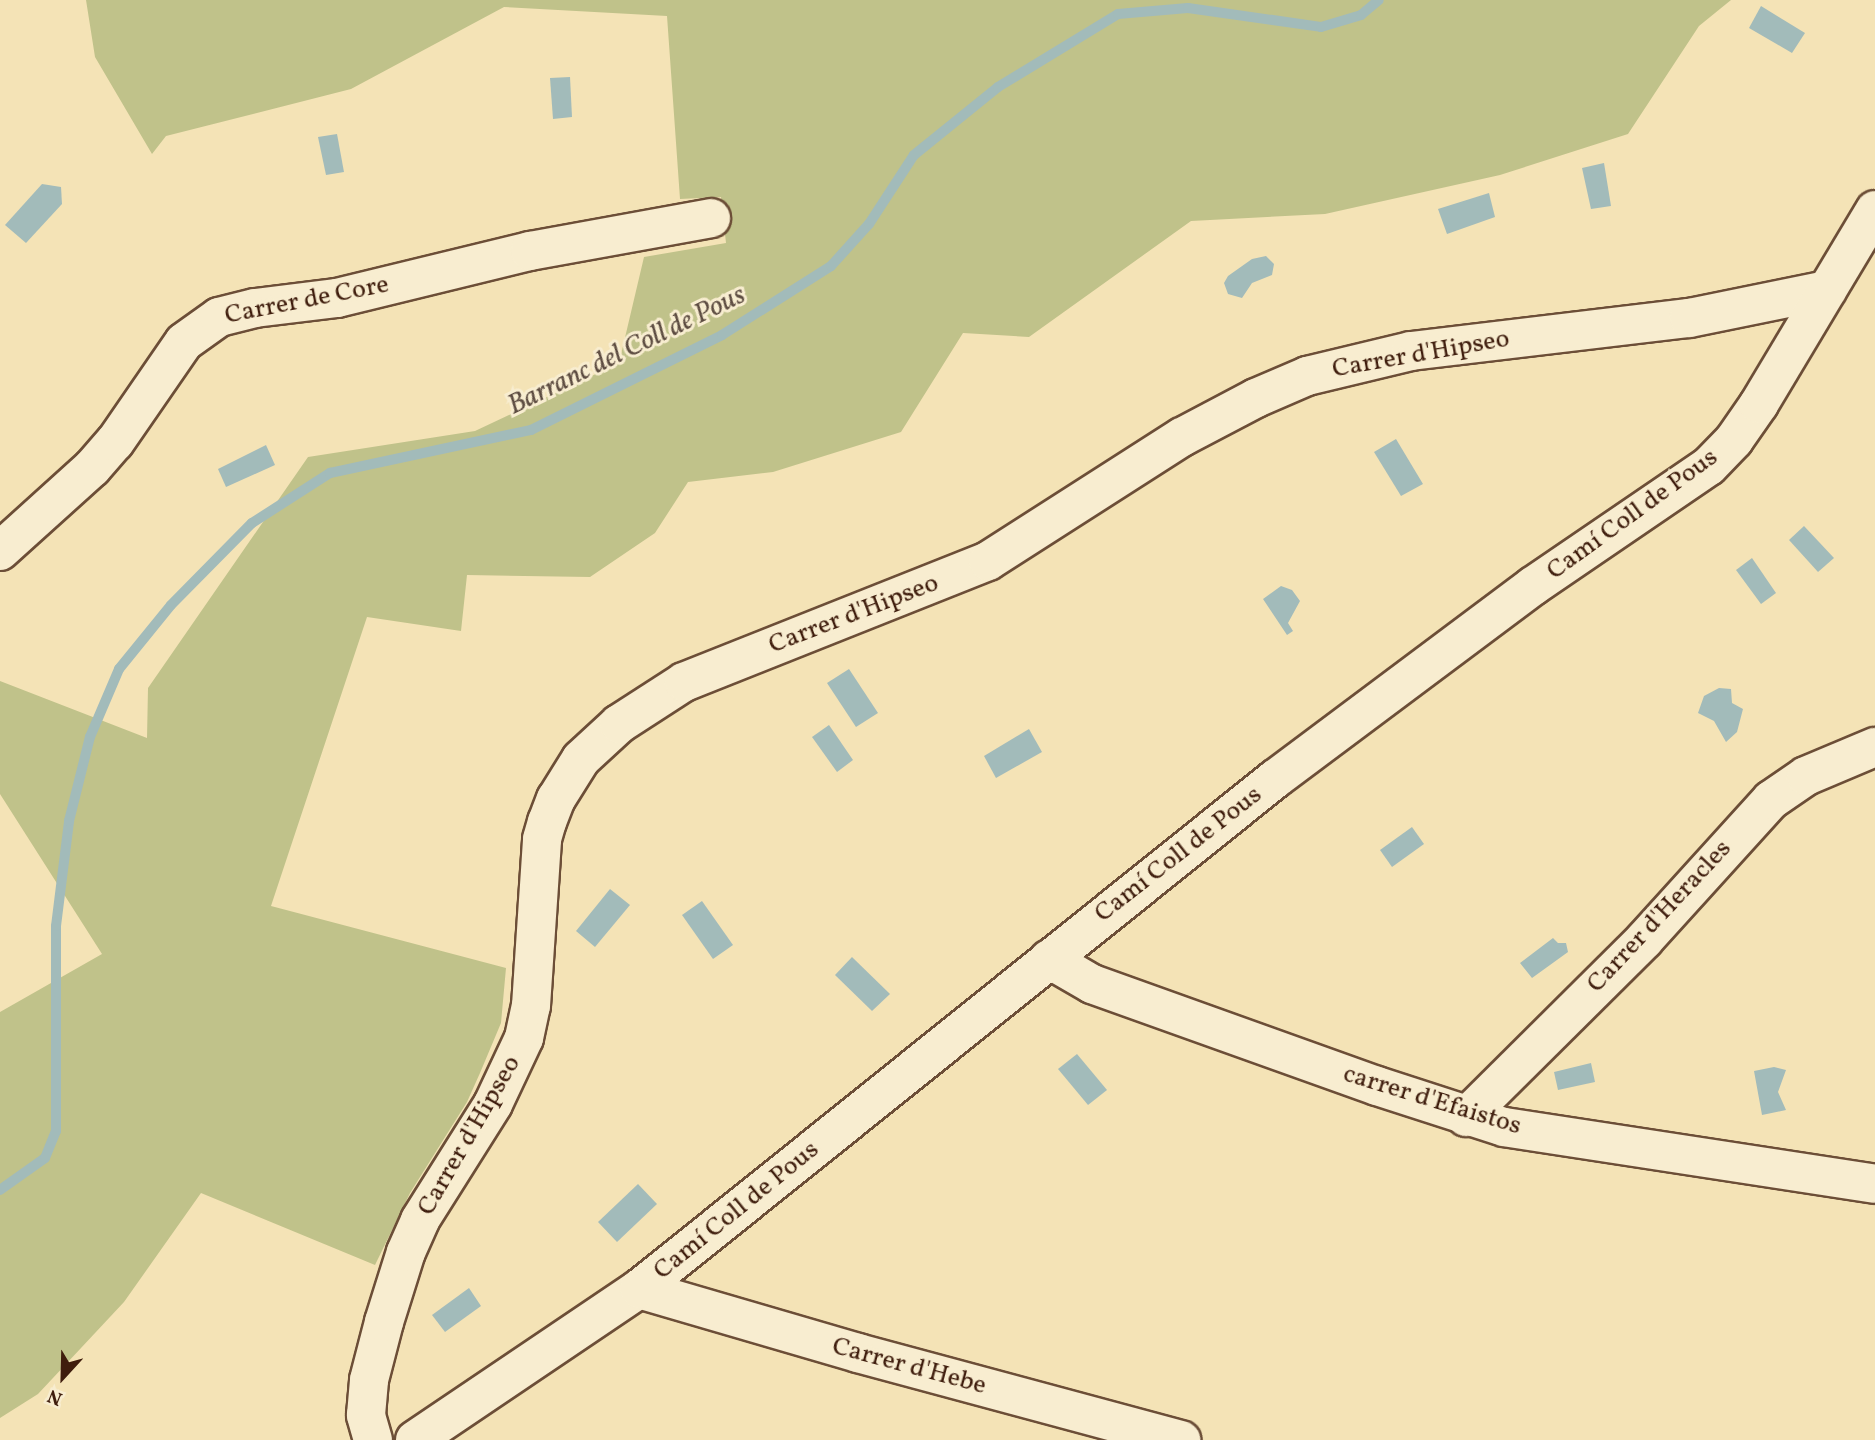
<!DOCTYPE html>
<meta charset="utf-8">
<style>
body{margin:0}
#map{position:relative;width:1875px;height:1440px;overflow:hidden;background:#f4e3b6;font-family:Vollkorn,serif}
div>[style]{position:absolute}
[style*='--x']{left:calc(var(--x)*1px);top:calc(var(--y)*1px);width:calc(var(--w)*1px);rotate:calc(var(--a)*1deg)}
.green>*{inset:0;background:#c0c28a}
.water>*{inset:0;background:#a2bbba}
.stream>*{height:10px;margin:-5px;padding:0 5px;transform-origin:5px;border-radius:5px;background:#a2bbba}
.roads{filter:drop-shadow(2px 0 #6c4e37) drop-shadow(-2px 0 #6c4e37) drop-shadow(0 2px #6c4e37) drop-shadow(0 -2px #6c4e37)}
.street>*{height:38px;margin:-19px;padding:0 19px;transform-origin:19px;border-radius:19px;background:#f8edd0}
span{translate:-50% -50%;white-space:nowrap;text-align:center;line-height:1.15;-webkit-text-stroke:6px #f8edd0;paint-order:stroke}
.street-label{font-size:26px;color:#3f1d0d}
.water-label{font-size:28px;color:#5d4c41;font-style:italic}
.north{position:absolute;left:28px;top:1342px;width:70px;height:70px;-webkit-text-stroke:5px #f8edd0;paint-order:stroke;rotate:202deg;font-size:19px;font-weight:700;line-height:28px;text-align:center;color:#3f1d0d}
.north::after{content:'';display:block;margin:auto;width:24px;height:32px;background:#3f1d0d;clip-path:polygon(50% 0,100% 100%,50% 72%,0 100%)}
</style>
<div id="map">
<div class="green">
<i style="clip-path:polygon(86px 0,1731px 0,1699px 26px,1628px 134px,1500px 175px,1325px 214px,1191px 221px,1029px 337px,963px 333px,901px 432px,773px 472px,688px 482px,655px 533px,590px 577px,467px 575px,461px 631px,367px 617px,271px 906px,506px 968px,501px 1023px,480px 1073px,467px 1102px,410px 1193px,375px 1265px,201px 1193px,124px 1302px,38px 1394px,0 1418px,0 1012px,102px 954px,0 794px,0 681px,147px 738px,148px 688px,308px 457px,475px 431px,619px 363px,644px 257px,726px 243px,721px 197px,680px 199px,667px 16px,504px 7px,351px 89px,166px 136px,152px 154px,95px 57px)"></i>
</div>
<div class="water">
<i style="clip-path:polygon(1761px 6px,1805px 33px,1792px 53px,1749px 28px)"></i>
<i style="clip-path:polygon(570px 77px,572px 117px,553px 119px,550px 78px)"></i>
<i style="clip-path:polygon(337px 134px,344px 172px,326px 175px,318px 137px)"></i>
<i style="clip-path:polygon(1604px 163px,1611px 206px,1591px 209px,1582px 168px)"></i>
<i style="clip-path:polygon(42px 184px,61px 187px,62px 204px,26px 243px,5px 225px)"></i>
<i style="clip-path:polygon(1489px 193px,1495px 217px,1447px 234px,1438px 209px)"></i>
<i style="clip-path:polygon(1266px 256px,1274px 264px,1272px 275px,1252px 283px,1242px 298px,1228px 294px,1224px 283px,1228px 276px,1252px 259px)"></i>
<i style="clip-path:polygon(1396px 439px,1423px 484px,1401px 496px,1374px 452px)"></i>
<i style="clip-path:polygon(266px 445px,275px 465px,226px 487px,218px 469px)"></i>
<i style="clip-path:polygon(1804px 526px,1834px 558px,1818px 572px,1789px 540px)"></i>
<i style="clip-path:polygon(1752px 558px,1776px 593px,1761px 604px,1736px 570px)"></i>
<i style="clip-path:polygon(1281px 586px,1292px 590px,1300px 601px,1288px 623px,1293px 631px,1287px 635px,1263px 599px)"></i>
<i style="clip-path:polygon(849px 669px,878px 713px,856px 727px,827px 683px)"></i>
<i style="clip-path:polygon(1719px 688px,1731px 689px,1732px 703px,1743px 709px,1737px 732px,1726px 742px,1714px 721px,1698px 713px,1704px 696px)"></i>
<i style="clip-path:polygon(829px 725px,853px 760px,837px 772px,812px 737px)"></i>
<i style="clip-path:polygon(1029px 729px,1042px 752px,996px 778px,984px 756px)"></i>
<i style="clip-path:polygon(1412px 827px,1424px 844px,1392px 867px,1380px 850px)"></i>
<i style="clip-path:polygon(610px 889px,630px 905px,595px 947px,576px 931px)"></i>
<i style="clip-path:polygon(702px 901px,733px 945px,713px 959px,682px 915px)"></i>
<i style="clip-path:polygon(1553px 938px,1558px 943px,1566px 943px,1568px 952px,1532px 978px,1520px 963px)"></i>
<i style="clip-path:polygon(852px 957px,890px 994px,872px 1011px,835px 975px)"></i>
<i style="clip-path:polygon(1077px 1054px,1107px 1090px,1088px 1105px,1058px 1069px)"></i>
<i style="clip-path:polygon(1591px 1063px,1595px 1082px,1558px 1090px,1554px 1072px)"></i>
<i style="clip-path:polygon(1774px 1067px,1786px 1070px,1778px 1092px,1786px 1110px,1762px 1115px,1754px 1071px)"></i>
<i style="clip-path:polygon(638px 1184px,657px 1204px,617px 1242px,598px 1222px)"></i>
<i style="clip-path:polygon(469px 1288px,481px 1306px,445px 1332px,432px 1315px)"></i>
</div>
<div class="stream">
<i style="--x:0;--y:1190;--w:55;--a:-35.4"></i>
<i style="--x:45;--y:1158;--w:29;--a:-68"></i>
<i style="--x:56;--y:1131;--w:205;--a:-90"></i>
<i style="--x:56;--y:926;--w:106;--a:-82.9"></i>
<i style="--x:69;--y:821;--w:87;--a:-76"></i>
<i style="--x:90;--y:737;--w:74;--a:-66.9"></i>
<i style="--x:119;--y:669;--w:82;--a:-50.9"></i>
<i style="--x:171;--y:605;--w:115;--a:-45.4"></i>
<i style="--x:252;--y:523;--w:93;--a:-32.7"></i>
<i style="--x:330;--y:473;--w:206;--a:-12.1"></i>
<i style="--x:531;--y:430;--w:213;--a:-26.4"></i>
<i style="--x:722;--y:335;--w:129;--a:-32.3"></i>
<i style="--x:831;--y:266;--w:57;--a:-47.9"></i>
<i style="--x:869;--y:224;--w:82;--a:-56.9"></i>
<i style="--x:914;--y:155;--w:108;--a:-39"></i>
<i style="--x:998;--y:87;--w:140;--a:-31.3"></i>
<i style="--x:1118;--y:14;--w:70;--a:-4.9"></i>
<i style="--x:1188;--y:8;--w:134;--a:8.1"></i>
<i style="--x:1321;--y:27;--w:42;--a:-16.7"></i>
<i style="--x:1361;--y:15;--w:23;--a:-40"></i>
</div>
<div class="roads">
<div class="street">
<i style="--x:0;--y:551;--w:124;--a:-42.1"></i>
<i style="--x:92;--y:468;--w:35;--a:-49"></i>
<i style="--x:115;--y:442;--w:121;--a:-55.4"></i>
<i style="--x:184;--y:342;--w:43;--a:-35.5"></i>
<i style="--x:219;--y:317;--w:37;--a:-14"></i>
<i style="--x:255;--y:308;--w:83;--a:-7"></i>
<i style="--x:337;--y:298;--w:199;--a:-13.7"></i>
<i style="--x:530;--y:251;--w:184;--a:-10.3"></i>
<i style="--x:1049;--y:959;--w:50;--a:30.2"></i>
<i style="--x:1092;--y:984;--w:303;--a:19.7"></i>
<i style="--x:1377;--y:1086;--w:133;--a:17.9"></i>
<i style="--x:1504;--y:1127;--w:375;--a:8.7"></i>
<i style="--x:1466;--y:1117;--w:251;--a:-44.8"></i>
<i style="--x:1644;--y:940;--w:189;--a:-47.8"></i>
<i style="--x:1771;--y:800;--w:42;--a:-34.4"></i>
<i style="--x:1806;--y:776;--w:75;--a:-22.8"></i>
<i style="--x:639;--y:1289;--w:228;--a:16.3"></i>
<i style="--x:858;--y:1353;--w:335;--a:15.1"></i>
<i style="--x:373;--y:1440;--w:26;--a:-106"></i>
<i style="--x:366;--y:1415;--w:35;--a:-85"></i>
<i style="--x:369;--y:1380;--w:60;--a:-75.5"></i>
<i style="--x:384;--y:1322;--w:73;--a:-72.6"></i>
<i style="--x:406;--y:1252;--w:35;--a:-66"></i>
<i style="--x:420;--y:1220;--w:137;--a:-57.8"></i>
<i style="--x:493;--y:1104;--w:73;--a:-64.8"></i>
<i style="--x:524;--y:1038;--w:33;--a:-78"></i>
<i style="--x:531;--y:1006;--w:167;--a:-86.2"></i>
<i style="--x:542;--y:839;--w:18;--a:-74"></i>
<i style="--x:547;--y:822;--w:25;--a:-69"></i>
<i style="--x:556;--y:799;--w:47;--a:-58"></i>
<i style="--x:581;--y:759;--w:52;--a:-42.6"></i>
<i style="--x:619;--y:724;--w:77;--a:-32.9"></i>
<i style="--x:684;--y:682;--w:327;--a:-21.7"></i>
<i style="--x:988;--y:561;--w:230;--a:-32.6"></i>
<i style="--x:1182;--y:437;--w:84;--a:-27.8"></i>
<i style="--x:1256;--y:398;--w:56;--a:-23.3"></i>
<i style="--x:1307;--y:376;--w:107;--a:-13.5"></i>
<i style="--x:1411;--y:351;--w:280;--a:-6.8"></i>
<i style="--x:1689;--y:318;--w:141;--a:-11.5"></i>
<i style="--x:415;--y:1440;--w:270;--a:-34"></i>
<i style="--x:639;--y:1289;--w:815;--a:-38.73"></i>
<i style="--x:1275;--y:779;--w:322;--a:-36.8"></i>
<i style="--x:1533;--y:586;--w:213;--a:-34.3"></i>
<i style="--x:1709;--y:466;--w:36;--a:-46"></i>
<i style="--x:1734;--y:440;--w:44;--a:-55.2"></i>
<i style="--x:1759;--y:404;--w:226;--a:-59.1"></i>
</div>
</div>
<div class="street-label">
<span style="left:307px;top:301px;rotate:-11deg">Carrer de Core</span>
<span style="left:1421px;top:355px;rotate:-10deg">Carrer d'Hipseo</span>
<span style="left:1633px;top:515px;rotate:-36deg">Camí Coll de Pous</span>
<span style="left:854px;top:615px;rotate:-21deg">Carrer d'Hipseo</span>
<span style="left:1179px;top:855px;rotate:-38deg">Camí Coll de Pous</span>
<span style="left:1660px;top:917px;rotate:-47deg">Carrer d'Heracles</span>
<span style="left:1432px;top:1101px;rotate:17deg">carrer d'Efaistos</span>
<span style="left:470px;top:1136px;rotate:-60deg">Carrer d'Hipseo</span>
<span style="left:737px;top:1211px;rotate:-39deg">Camí Coll de Pous</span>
<span style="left:909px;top:1367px;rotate:15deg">Carrer d'Hebe</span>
</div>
<div class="water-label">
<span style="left:627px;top:351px;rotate:-26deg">Barranc del Coll de Pous</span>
</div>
<div class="north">N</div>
</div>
